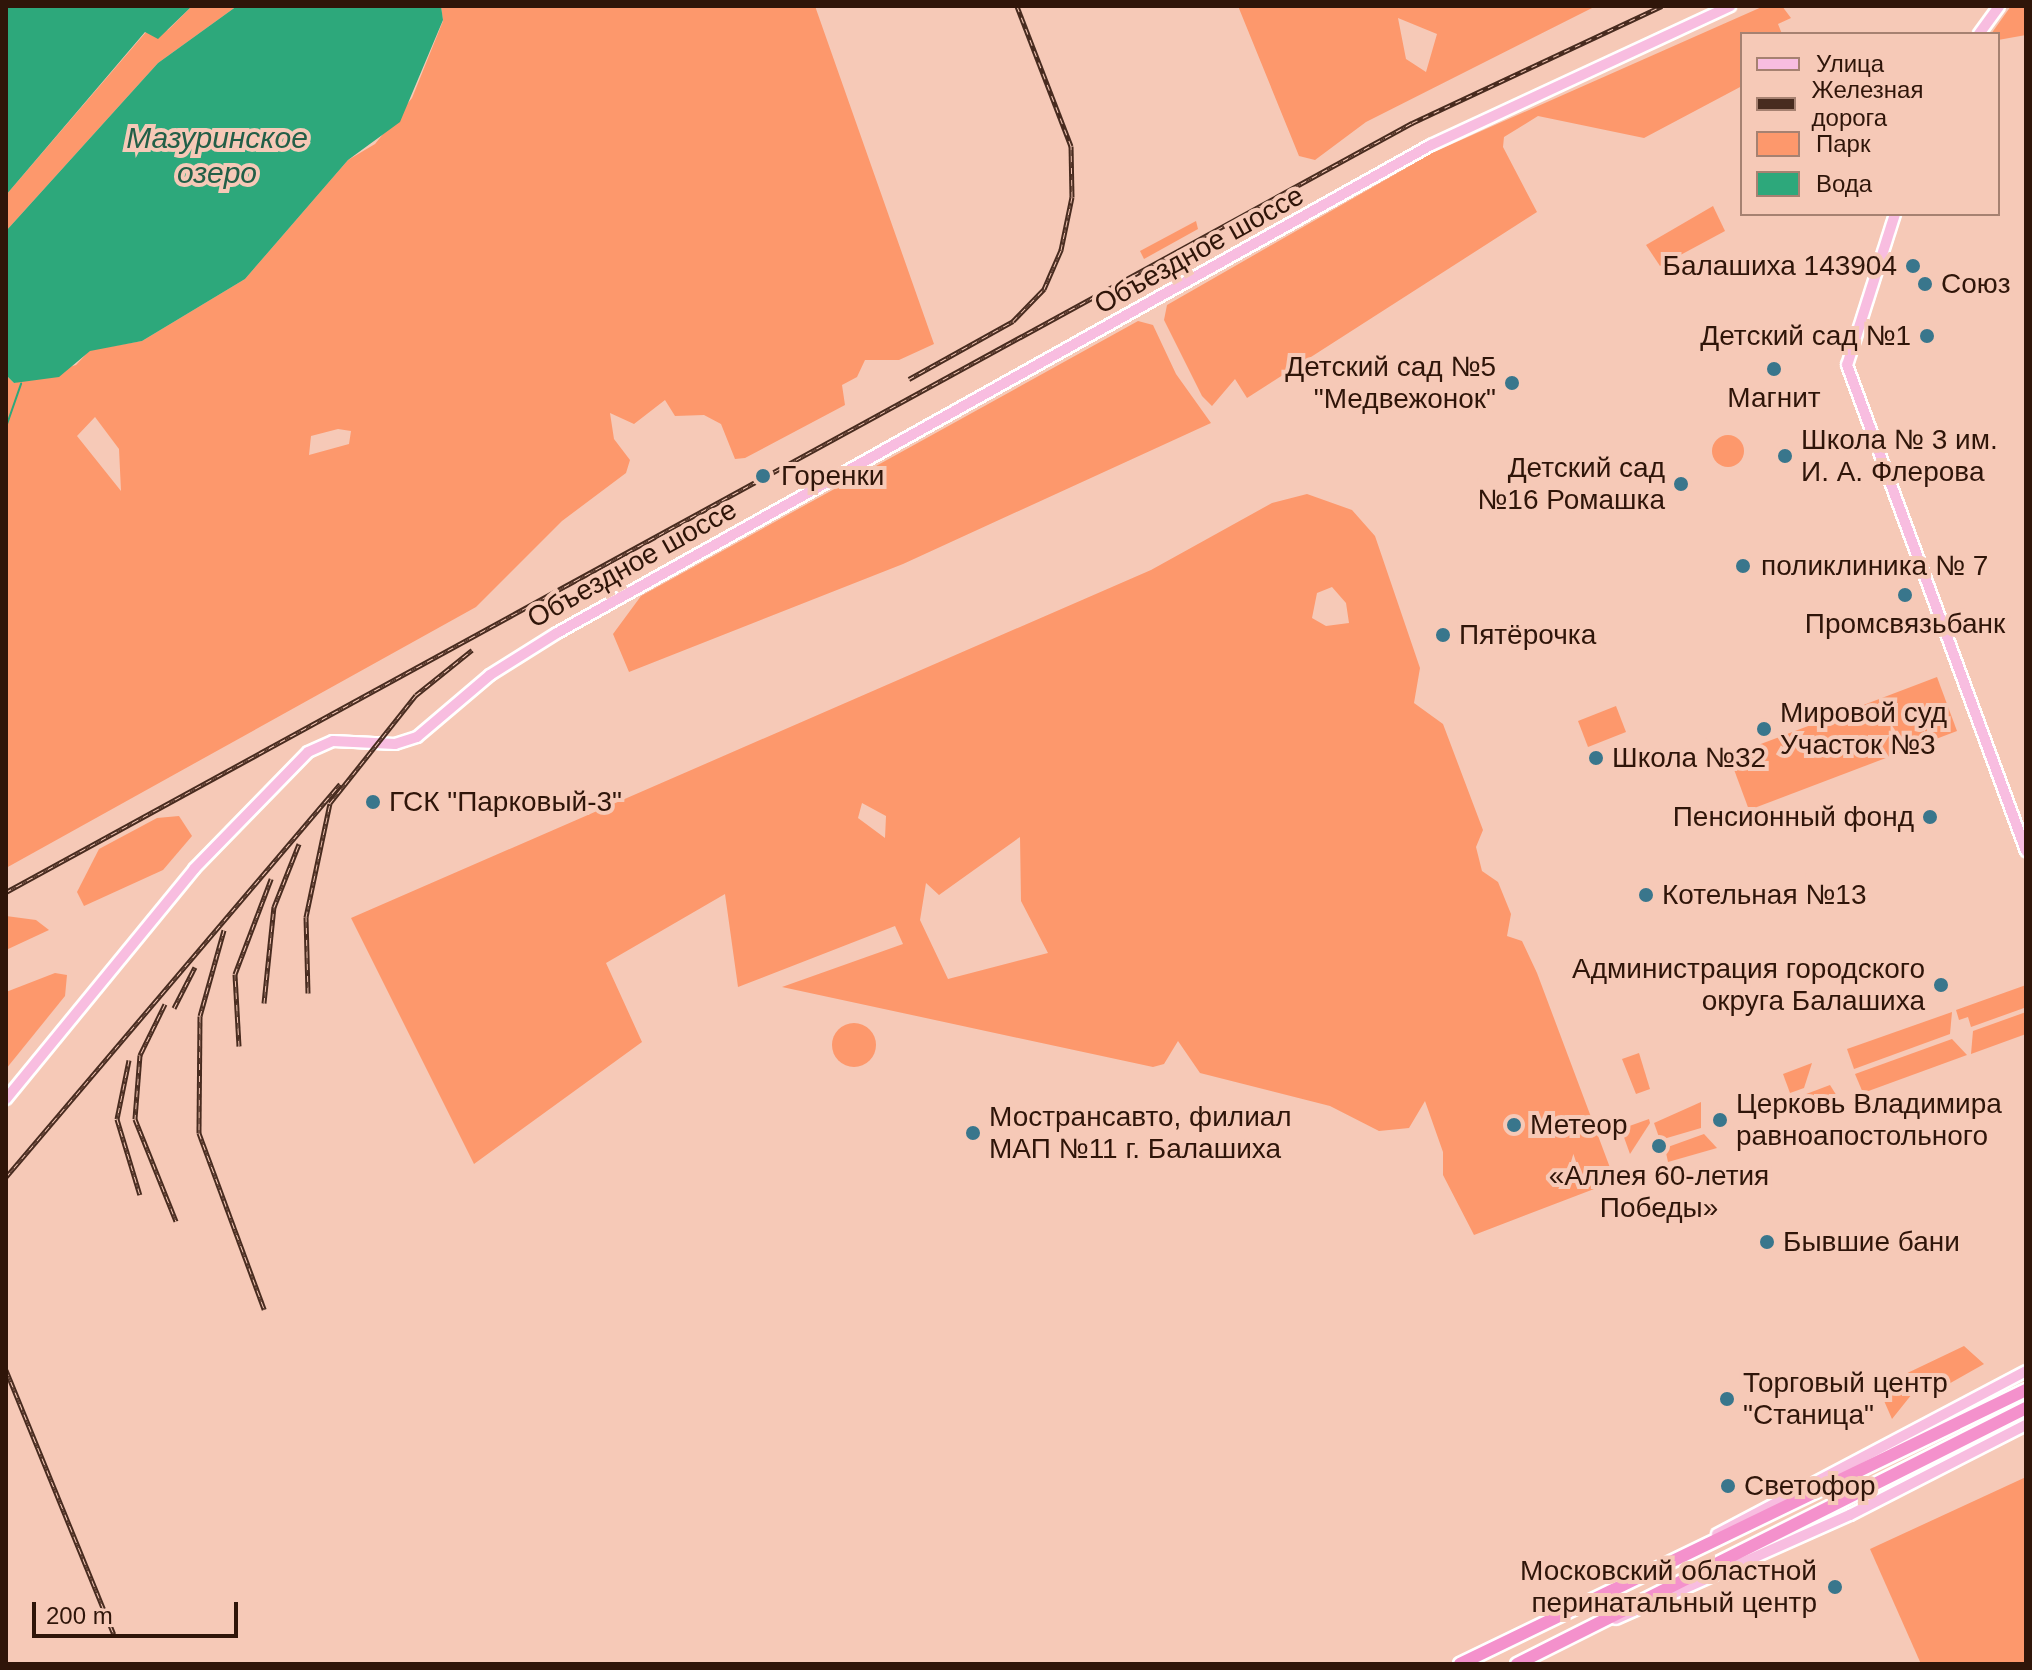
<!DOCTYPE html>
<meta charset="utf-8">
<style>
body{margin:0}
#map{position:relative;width:2032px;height:1670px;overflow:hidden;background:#f6c9b7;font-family:Arial,sans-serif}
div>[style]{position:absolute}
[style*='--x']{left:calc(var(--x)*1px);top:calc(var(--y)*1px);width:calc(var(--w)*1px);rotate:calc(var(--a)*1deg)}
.green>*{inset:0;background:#fd986c}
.round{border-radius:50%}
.water>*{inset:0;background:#2da87b}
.stream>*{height:2px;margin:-1px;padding:0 1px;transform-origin:1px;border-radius:1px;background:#2da87b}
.roads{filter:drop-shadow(2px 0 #fff) drop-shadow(-2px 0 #fff) drop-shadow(0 2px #fff) drop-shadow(0 -2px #fff)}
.major>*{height:10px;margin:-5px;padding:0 5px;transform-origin:5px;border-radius:5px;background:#f8bde0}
.highway>*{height:12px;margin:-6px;padding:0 6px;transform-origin:6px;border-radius:6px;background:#f491cc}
.rail>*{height:5px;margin-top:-2.5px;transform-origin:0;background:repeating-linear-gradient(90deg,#f6c9b7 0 6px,#482b1f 0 12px);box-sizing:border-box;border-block:2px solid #482b1f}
.dots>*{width:22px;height:22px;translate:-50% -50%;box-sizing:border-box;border:4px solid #f6c9b7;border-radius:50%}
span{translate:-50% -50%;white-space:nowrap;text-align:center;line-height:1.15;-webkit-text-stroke:8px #f6c9b7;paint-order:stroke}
.street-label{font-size:28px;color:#2f1509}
.poi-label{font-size:28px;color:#2f1509}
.right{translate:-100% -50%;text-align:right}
.left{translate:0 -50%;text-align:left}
.water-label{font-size:30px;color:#225f47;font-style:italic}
.frame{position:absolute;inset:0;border:8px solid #2f1509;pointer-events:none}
.legend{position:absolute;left:1740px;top:32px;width:260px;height:184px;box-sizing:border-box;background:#f6c9b7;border:2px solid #a68171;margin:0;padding:10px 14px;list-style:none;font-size:24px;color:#2f1509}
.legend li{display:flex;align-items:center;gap:16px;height:40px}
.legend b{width:40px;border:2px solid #a68171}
.scale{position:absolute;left:32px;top:1602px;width:206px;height:36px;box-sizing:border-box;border:4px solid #2f1509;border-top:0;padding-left:10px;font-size:24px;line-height:28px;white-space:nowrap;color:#2f1509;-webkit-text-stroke:6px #f6c9b7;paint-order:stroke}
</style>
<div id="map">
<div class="green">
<i style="clip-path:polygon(192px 6px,237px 6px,158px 63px,6px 231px,6px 195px,146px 32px,168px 30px)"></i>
<i style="clip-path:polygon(evenodd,441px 6px,815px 6px,934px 344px,899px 360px,865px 360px,857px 377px,842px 385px,845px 405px,745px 458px,735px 459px,721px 424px,704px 415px,675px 416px,665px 400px,634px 424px,610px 413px,614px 439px,630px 460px,626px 473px,562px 521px,476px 607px,6px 868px,6px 375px,14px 383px,76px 365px,90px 350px,142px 341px,245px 279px,348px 160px,375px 144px,412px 98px,443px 21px,441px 6px,95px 417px,119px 449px,121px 491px,77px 436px,95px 417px,441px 6px,338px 429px,351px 431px,349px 444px,309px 455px,311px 436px,338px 429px)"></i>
<i style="clip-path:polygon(evenodd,1238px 6px,1596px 6px,1366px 122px,1315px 160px,1299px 156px,1238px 6px,1398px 18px,1437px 34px,1426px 72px,1406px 59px,1398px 18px)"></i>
<i style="clip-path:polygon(1764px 6px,1782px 6px,1791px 18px,1778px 24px,1782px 34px,1742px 34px,1742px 86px,1644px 138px,1538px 116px,1504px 137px,1503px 147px,1537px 212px,1247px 398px,1235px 379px,1212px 406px,1202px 396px,1164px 320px,1167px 305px,1434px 152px)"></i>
<i style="clip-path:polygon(2011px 6px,2026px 6px,2026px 35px,1998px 40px,1991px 34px)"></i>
<i style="clip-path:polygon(1713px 206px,1725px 231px,1660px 266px,1646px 245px)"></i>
<i style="clip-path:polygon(1196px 221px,1198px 229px,1144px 259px,1140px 251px)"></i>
<i style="clip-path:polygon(1138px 321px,1153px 325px,1176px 374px,1211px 423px,903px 564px,629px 672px,613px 634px,641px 596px)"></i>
<i class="round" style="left:1712px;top:435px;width:32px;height:32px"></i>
<i style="clip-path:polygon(evenodd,1307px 494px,1352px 510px,1375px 536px,1420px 668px,1414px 703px,1443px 724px,1483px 830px,1476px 847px,1482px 871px,1498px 882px,1511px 914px,1507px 936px,1522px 941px,1537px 973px,1615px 1181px,1474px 1235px,1443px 1175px,1443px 1152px,1425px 1101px,1409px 1128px,1379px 1131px,1330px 1106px,1200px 1073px,1178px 1041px,1164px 1064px,1153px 1067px,782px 987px,903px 944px,895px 926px,738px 987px,725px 894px,606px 963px,642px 1042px,474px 1164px,351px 918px,1151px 570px,1272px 503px,1307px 494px,1332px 587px,1346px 603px,1349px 623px,1326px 626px,1312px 618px,1317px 593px,1332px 587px,1307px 494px,862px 803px,886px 816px,885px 838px,858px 818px,862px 803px,1307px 494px,1020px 837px,1021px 901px,1048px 953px,948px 979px,920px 920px,926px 883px,939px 895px,1020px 837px)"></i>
<i style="clip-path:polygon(1937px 677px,1957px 731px,1749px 810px,1729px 756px)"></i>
<i style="clip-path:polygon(1616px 706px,1626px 732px,1588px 747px,1578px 721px)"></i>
<i style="clip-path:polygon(179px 816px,192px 836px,163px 870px,84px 906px,77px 892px,99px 849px,157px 818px)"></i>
<i style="clip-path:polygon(6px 916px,36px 920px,49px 930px,6px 950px)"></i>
<i style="clip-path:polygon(55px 973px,67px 975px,65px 996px,6px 1069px,6px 992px)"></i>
<i style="clip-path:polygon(2026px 985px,2024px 1008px,1971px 1027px,1968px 1017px,1959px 1020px,1956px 1010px)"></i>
<i style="clip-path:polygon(1952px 1012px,1950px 1034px,1854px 1069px,1847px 1049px)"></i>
<i style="clip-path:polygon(2026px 1012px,2026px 1034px,1971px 1054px,1973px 1031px)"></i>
<i class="round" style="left:832px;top:1023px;width:44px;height:44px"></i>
<i style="clip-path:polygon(1952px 1039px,1967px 1055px,1863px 1093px,1855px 1074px)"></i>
<i style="clip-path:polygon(1639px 1053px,1650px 1089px,1636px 1094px,1622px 1059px)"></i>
<i style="clip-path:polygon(1812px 1063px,1804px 1088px,1790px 1093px,1783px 1074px)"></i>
<i style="clip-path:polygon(1830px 1085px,1840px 1101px,1799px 1116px,1793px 1099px)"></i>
<i style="clip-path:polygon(1701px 1102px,1701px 1128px,1660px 1140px,1654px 1123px)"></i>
<i style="clip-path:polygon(1649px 1119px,1650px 1123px,1630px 1154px,1621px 1129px)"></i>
<i style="clip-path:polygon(1704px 1134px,1717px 1148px,1668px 1162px,1665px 1148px)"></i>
<i style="clip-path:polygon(1964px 1346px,1984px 1364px,1938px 1390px,1916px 1389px,1892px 1419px,1878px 1387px)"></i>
<i style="clip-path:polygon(2026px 1477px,2026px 1664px,1921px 1664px,1870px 1549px)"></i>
</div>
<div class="water">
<i style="clip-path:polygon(6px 6px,192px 6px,158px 39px,145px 32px,6px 195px)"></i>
<i style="clip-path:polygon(237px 6px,441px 6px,443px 20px,400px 122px,348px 160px,245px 279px,142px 341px,90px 351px,59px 377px,14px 383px,6px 375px,6px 231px,158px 63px)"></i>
</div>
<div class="stream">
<i style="--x:6;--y:427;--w:46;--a:-70.8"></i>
</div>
<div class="roads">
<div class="major">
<i style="--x:1979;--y:34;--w:34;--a:-54"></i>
<i style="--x:1895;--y:214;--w:158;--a:107.6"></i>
<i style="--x:1847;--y:365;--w:518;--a:69.78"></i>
<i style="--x:6;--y:1099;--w:297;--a:-50.7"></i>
<i style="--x:194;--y:869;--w:163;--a:-45.7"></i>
<i style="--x:308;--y:752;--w:27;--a:-24"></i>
<i style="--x:333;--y:741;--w:62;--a:2.8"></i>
<i style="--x:395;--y:744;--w:23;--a:-18"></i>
<i style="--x:417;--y:737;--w:96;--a:-40.3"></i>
<i style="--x:490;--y:675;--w:79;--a:-32.1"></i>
<i style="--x:557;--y:633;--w:1001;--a:-29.18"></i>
<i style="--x:1431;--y:145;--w:330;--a:-24.9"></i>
<i style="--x:1717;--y:1534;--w:349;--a:-27.8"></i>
<i style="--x:1616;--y:1619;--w:256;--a:-24"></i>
<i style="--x:1850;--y:1515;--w:198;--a:-27.1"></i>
</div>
<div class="highway">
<i style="--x:1460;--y:1664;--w:629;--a:-25.83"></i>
<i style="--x:1517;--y:1664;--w:570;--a:-26.7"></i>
</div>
</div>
<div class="rail">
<i style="--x:909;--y:379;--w:119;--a:-29.1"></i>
<i style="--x:1013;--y:321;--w:45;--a:-45.9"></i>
<i style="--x:1044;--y:289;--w:43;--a:-66.4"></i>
<i style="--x:1061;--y:250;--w:54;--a:-78.3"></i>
<i style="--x:1072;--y:197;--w:51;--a:-91.1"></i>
<i style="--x:1071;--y:146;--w:150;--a:-111.1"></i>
<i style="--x:6;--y:892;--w:1603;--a:-28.68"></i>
<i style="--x:1412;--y:123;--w:276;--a:-25.1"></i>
<i style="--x:224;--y:930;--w:89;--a:105.6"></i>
<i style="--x:200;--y:1016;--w:117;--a:90.5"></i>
<i style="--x:199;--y:1133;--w:188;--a:69.7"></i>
<i style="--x:308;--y:993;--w:76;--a:-91.5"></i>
<i style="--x:306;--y:917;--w:116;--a:-78.1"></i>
<i style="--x:330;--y:803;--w:138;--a:-51.5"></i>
<i style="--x:416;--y:695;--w:72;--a:-38.8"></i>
<i style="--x:264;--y:1003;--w:97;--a:-84.1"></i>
<i style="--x:274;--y:907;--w:68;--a:-68.4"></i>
<i style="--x:165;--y:1004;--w:57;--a:116.1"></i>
<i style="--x:140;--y:1055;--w:64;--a:94.5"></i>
<i style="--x:135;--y:1119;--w:110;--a:68.1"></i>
<i style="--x:174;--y:1008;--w:46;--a:-62.9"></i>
<i style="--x:239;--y:1046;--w:72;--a:-93.2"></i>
<i style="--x:235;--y:974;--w:102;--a:-69.2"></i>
<i style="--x:129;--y:1060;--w:60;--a:101.5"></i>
<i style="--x:117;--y:1119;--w:79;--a:73.2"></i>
<i style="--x:6;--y:1177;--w:516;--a:-49.64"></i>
<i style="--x:6;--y:1370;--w:285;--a:67.8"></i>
</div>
<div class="dots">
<i style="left:1913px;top:266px;background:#39768c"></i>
<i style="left:1925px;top:284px;background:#39768c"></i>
<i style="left:1927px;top:336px;background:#39768c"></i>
<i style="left:1774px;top:369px;background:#39768c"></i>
<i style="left:1512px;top:383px;background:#39768c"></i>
<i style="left:1785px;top:456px;background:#39768c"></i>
<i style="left:763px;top:476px;background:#39768c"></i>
<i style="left:1681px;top:484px;background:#39768c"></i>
<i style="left:1743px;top:566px;background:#39768c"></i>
<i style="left:1905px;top:595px;background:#39768c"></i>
<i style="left:1443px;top:635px;background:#39768c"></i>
<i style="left:1764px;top:729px;background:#39768c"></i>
<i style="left:1596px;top:758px;background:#39768c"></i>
<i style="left:373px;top:802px;background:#39768c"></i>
<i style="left:1930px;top:817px;background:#39768c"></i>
<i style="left:1646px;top:895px;background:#39768c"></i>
<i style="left:1941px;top:985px;background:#39768c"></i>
<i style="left:1720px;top:1120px;background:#39768c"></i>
<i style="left:1514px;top:1125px;background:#39768c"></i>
<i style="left:973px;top:1133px;background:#39768c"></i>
<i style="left:1659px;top:1146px;background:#39768c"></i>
<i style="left:1767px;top:1242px;background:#39768c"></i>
<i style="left:1727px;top:1399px;background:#39768c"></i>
<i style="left:1728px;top:1486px;background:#39768c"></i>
<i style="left:1835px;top:1587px;background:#39768c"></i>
</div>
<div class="street-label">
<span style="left:1199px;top:250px;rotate:-29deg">Объездное шоссе</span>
<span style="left:632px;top:564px;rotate:-29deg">Объездное шоссе</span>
</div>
<div class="poi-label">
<span class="right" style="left:1897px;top:266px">Балашиха 143904</span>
<span class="left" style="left:1941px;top:284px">Союз</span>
<span class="right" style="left:1911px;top:336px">Детский сад №1</span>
<span class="right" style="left:1496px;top:383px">Детский сад №5<br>"Медвежонок"</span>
<span style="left:1774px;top:398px">Магнит</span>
<span class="left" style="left:1801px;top:456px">Школа № 3 им.<br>И. А. Флерова</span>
<span class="right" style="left:1665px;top:484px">Детский сад<br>№16 Ромашка</span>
<span class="left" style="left:781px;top:476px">Горенки</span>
<span class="left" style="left:1761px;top:566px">поликлиника № 7</span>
<span style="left:1905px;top:624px">Промсвязьбанк</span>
<span class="left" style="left:1459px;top:635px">Пятёрочка</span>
<span class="left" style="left:1780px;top:729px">Мировой суд<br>Участок №3</span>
<span class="left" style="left:1612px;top:758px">Школа №32</span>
<span class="left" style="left:389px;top:802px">ГСК "Парковый-3"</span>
<span class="right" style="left:1914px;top:817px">Пенсионный фонд</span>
<span class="left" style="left:1662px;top:895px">Котельная №13</span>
<span class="right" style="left:1925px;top:985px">Администрация городского<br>округа Балашиха</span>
<span class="left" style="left:1736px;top:1120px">Церковь Владимира<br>равноапостольного</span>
<span class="left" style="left:989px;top:1133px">Мострансавто, филиал<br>МАП №11 г. Балашиха</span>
<span class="left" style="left:1530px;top:1125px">Метеор</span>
<span style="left:1659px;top:1192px">«Аллея 60-летия<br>Победы»</span>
<span class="left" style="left:1783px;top:1242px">Бывшие бани</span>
<span class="left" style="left:1743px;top:1399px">Торговый центр<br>"Станица"</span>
<span class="left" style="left:1744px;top:1486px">Светофор</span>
<span class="right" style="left:1817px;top:1587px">Московский областной<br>перинатальный центр</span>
</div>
<div class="water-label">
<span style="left:217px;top:155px">Мазуринское<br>озеро</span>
</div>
<div class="frame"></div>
<ul class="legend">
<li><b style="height:10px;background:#f8bde0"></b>Улица</li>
<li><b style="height:10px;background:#482b1f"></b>Железная дорога</li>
<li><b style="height:22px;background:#fd986c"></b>Парк</li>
<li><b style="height:22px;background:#2da87b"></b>Вода</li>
</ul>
<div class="scale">200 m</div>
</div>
